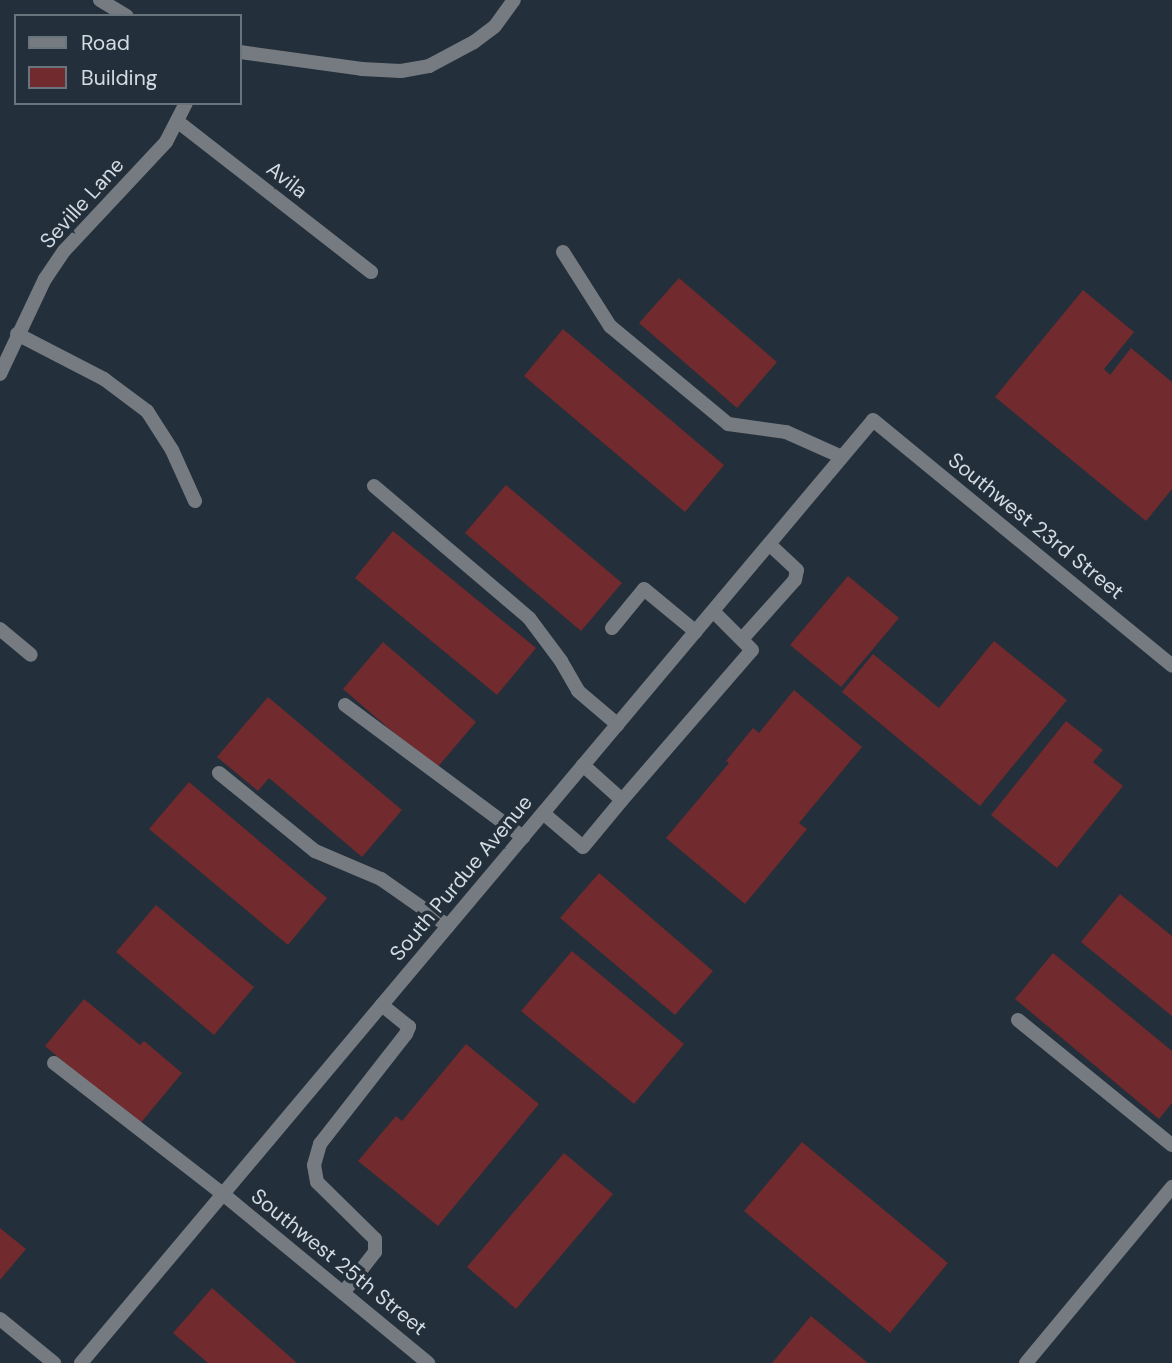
<!DOCTYPE html>
<style>
body{margin:0}
#map{position:relative;width:1172px;height:1363px;overflow:hidden;background:#232f3a;font-family:"DM Sans",sans-serif}
div>[style]{position:absolute}
[style*='--x']{left:calc(var(--x)*1px);top:calc(var(--y)*1px);width:calc(var(--w)*1px);rotate:calc(var(--a)*1deg)}
.building>*{inset:0;background:#712a2d}
.service>*{height:14px;margin:-7px;padding:0 7px;transform-origin:7px;border-radius:7px;background:#757b81}
.minor>*{height:14px;margin:-7px;padding:0 7px;transform-origin:7px;border-radius:7px;background:#757b81}
span{translate:-50% -50%;white-space:nowrap;text-align:center;line-height:1.15;-webkit-text-stroke:7px #232f3a;paint-order:stroke}
.street-label{font-size:21px;color:#d3dbe2}
.legend{position:absolute;left:14px;top:14px;width:228px;height:91px;box-sizing:border-box;background:#232f3a;border:2px solid #69747d;margin:0;padding:9px 12px;list-style:none;font-size:21px;color:#d3dbe2}
.legend li{display:flex;align-items:center;gap:14px;height:35px}
.legend b{width:35px;border:2px solid #69747d}
</style>
<div id="map">
<div class="building">
<i style="clip-path:polygon(679px 278px,777px 362px,737px 408px,639px 323px)"></i>
<i style="clip-path:polygon(1083px 290px,1134px 332px,1104px 369px,1110px 375px,1131px 348px,1172px 382px,1172px 489px,1146px 521px,995px 397px)"></i>
<i style="clip-path:polygon(563px 329px,724px 465px,685px 512px,524px 376px)"></i>
<i style="clip-path:polygon(506px 485px,622px 583px,581px 631px,465px 533px)"></i>
<i style="clip-path:polygon(393px 531px,536px 648px,497px 695px,355px 578px)"></i>
<i style="clip-path:polygon(848px 576px,899px 618px,841px 687px,790px 645px)"></i>
<i style="clip-path:polygon(994px 641px,1067px 700px,980px 806px,842px 692px,873px 654px,939px 708px)"></i>
<i style="clip-path:polygon(383px 642px,476px 722px,436px 769px,343px 689px)"></i>
<i style="clip-path:polygon(794px 690px,862px 747px,799px 823px,807px 829px,745px 904px,666px 838px,729px 763px,726px 761px,753px 728px,759px 733px)"></i>
<i style="clip-path:polygon(268px 697px,402px 810px,362px 857px,269px 778px,258px 791px,217px 757px)"></i>
<i style="clip-path:polygon(1066px 721px,1103px 750px,1093px 762px,1123px 786px,1057px 868px,991px 815px)"></i>
<i style="clip-path:polygon(189px 782px,327px 898px,288px 945px,149px 829px)"></i>
<i style="clip-path:polygon(599px 873px,713px 971px,675px 1015px,560px 918px)"></i>
<i style="clip-path:polygon(1120px 894px,1172px 936px,1172px 1016px,1081px 942px)"></i>
<i style="clip-path:polygon(156px 905px,254px 987px,214px 1035px,116px 952px)"></i>
<i style="clip-path:polygon(572px 951px,684px 1044px,634px 1104px,521px 1011px)"></i>
<i style="clip-path:polygon(1053px 953px,1172px 1051px,1172px 1103px,1159px 1119px,1015px 999px)"></i>
<i style="clip-path:polygon(84px 999px,140px 1045px,144px 1041px,182px 1073px,139px 1125px,45px 1046px)"></i>
<i style="clip-path:polygon(466px 1044px,539px 1104px,438px 1226px,358px 1161px,396px 1116px,402px 1121px)"></i>
<i style="clip-path:polygon(802px 1142px,948px 1263px,890px 1333px,744px 1211px)"></i>
<i style="clip-path:polygon(564px 1153px,613px 1194px,516px 1309px,467px 1267px)"></i>
<i style="clip-path:polygon(0 1228px,26px 1249px,0 1280px)"></i>
<i style="clip-path:polygon(212px 1288px,297px 1363px,208px 1363px,173px 1333px)"></i>
<i style="clip-path:polygon(811px 1316px,868px 1363px,772px 1363px)"></i>
</div>
<div class="service">
<i style="--x:563;--y:252;--w:88;--a:57.6"></i>
<i style="--x:610;--y:326;--w:153;--a:39.7"></i>
<i style="--x:728;--y:424;--w:59;--a:7.9"></i>
<i style="--x:786;--y:432;--w:61;--a:24.1"></i>
<i style="--x:374;--y:486;--w:204;--a:40.4"></i>
<i style="--x:529;--y:618;--w:54;--a:53.3"></i>
<i style="--x:561;--y:661;--w:34;--a:60"></i>
<i style="--x:578;--y:691;--w:52;--a:40.4"></i>
<i style="--x:612;--y:628;--w:50;--a:-50.6"></i>
<i style="--x:644;--y:589;--w:67;--a:39.6"></i>
<i style="--x:742;--y:639;--w:79;--a:-48.1"></i>
<i style="--x:795;--y:580;--w:10;--a:-79"></i>
<i style="--x:797;--y:570;--w:38;--a:-137"></i>
<i style="--x:345;--y:705;--w:222;--a:36.6"></i>
<i style="--x:583;--y:765;--w:52;--a:41.9"></i>
<i style="--x:622;--y:800;--w:198;--a:-49.1"></i>
<i style="--x:752;--y:650;--w:55;--a:-135"></i>
<i style="--x:219;--y:773;--w:124;--a:39.1"></i>
<i style="--x:315;--y:851;--w:72;--a:23"></i>
<i style="--x:381;--y:879;--w:82;--a:35"></i>
<i style="--x:543;--y:813;--w:52;--a:40.4"></i>
<i style="--x:583;--y:847;--w:61;--a:-50.3"></i>
<i style="--x:1018;--y:1020;--w:198;--a:39.1"></i>
<i style="--x:54;--y:1063;--w:214;--a:37.8"></i>
<i style="--x:343;--y:1293;--w:52;--a:-52"></i>
<i style="--x:375;--y:1252;--w:13;--a:-90"></i>
<i style="--x:375;--y:1239;--w:81;--a:-135.5"></i>
<i style="--x:317;--y:1182;--w:17;--a:-100"></i>
<i style="--x:314;--y:1165;--w:22;--a:-74"></i>
<i style="--x:320;--y:1144;--w:140;--a:-52"></i>
<i style="--x:406;--y:1034;--w:8;--a:-67"></i>
<i style="--x:409;--y:1027;--w:35;--a:-141"></i>
<i style="--x:0;--y:1319;--w:70;--a:39.2"></i>
</div>
<div class="minor">
<i style="--x:100;--y:0;--w:31;--a:31"></i>
<i style="--x:240;--y:52;--w:123;--a:7.9"></i>
<i style="--x:362;--y:69;--w:39;--a:3"></i>
<i style="--x:401;--y:71;--w:28;--a:-10"></i>
<i style="--x:429;--y:66;--w:51;--a:-28.1"></i>
<i style="--x:474;--y:42;--w:26;--a:-37"></i>
<i style="--x:495;--y:26;--w:32;--a:-54"></i>
<i style="--x:177;--y:121;--w:246;--a:37.9"></i>
<i style="--x:17;--y:334;--w:98;--a:27.3"></i>
<i style="--x:104;--y:379;--w:54;--a:36.7"></i>
<i style="--x:147;--y:411;--w:46;--a:57.3"></i>
<i style="--x:172;--y:450;--w:56;--a:65.7"></i>
<i style="--x:0;--y:374;--w:105;--a:-64.7"></i>
<i style="--x:45;--y:279;--w:34;--a:-56"></i>
<i style="--x:64;--y:251;--w:149;--a:-46.9"></i>
<i style="--x:166;--y:142;--w:44;--a:-62.9"></i>
<i style="--x:0;--y:629;--w:40;--a:40"></i>
<i style="--x:223;--y:1194;--w:266;--a:39.5"></i>
<i style="--x:81;--y:1363;--w:1231;--a:-49.97"></i>
<i style="--x:873;--y:420;--w:387;--a:39.4"></i>
<i style="--x:1026;--y:1363;--w:229;--a:-50.3"></i>
</div>
<div class="street-label">
<span style="left:287px;top:180px;rotate:38deg">Avila</span>
<span style="left:82px;top:203px;rotate:-48deg">Seville Lane</span>
<span style="left:1036px;top:526px;rotate:39deg">Southwest 23rd Street</span>
<span style="left:461px;top:878px;rotate:-50deg">South Purdue Avenue</span>
<span style="left:339px;top:1262px;rotate:39deg">Southwest 25th Street</span>
</div>
<ul class="legend">
<li><b style="height:9px;background:#757b81"></b>Road</li>
<li><b style="height:19px;background:#712a2d"></b>Building</li>
</ul>
</div>
